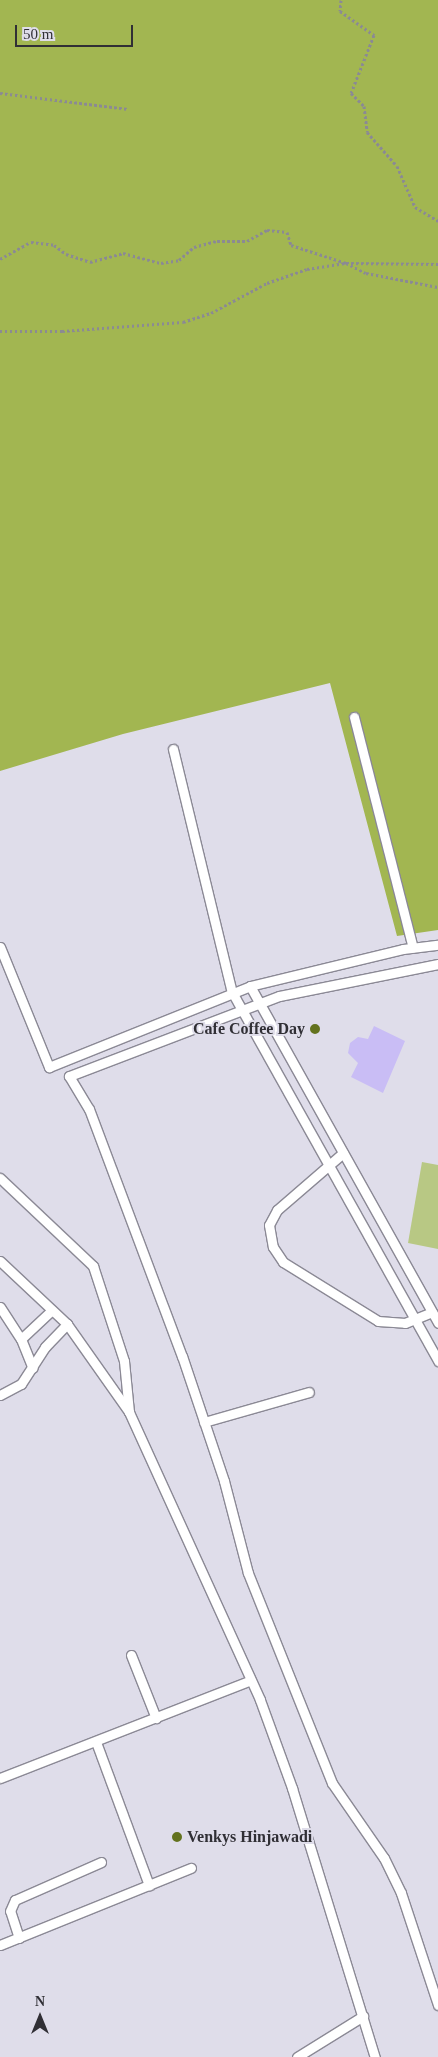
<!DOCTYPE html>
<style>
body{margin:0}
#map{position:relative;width:438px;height:2057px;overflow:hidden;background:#dfddea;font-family:"Times New Roman",serif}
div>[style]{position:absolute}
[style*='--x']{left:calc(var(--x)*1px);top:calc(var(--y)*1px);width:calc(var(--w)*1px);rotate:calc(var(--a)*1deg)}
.green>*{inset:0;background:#b8c884}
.forest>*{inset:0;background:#a2b651}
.water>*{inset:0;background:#c9bdf5}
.path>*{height:3px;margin-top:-1.5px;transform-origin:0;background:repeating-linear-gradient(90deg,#8b8a93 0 2.5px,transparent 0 5px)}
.roads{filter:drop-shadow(1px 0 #8b8995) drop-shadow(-1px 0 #8b8995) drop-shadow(0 1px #8b8995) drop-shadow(0 -1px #8b8995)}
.lane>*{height:9px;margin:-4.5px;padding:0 4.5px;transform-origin:4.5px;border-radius:4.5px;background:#fff}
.dots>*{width:14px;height:14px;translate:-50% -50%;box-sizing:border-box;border:2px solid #dfddea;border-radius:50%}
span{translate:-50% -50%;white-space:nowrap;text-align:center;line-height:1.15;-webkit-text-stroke:4px #dfddea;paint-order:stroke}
.poi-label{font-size:16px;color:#302f35;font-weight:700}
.right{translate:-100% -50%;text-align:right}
.left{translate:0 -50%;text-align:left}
.north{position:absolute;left:15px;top:1992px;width:50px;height:50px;-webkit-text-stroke:4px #dfddea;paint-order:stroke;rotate:0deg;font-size:14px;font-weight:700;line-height:20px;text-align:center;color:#302f35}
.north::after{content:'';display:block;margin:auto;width:18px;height:22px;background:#302f35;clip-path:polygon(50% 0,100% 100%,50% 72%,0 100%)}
.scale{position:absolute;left:15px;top:25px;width:118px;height:22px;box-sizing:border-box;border:2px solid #302f35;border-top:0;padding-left:6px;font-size:15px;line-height:18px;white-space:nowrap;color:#302f35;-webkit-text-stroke:4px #dfddea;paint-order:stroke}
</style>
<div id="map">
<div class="green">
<i style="clip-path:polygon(422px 1162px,438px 1165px,438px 1249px,408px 1243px)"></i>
</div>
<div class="forest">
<i style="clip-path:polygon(0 0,438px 0,438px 930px,397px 936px,330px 683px,123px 734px,0 771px)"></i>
</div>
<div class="water">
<i style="clip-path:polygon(374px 1026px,405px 1041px,383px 1093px,351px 1077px,358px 1063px,348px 1053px,350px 1043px,358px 1037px,368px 1039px)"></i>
</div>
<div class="path">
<i style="--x:341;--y:0;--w:11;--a:95"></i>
<i style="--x:340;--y:11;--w:42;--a:35.2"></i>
<i style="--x:374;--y:35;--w:62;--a:111.6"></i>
<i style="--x:351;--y:93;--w:18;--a:45"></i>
<i style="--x:364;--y:106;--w:26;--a:83"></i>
<i style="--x:367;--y:132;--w:45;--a:48.6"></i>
<i style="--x:397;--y:166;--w:45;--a:66.3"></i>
<i style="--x:415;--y:207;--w:27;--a:31"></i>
<i style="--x:0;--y:93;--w:129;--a:7.1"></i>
<i style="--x:0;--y:259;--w:35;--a:-29"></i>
<i style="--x:31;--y:242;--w:23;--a:7"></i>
<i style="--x:54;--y:245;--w:15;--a:37"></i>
<i style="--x:66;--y:254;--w:25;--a:18"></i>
<i style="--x:90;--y:262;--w:34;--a:-15"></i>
<i style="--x:123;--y:253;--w:39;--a:15"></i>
<i style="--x:161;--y:263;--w:18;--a:-9"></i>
<i style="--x:179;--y:260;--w:20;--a:-41"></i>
<i style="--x:194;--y:247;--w:24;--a:-15"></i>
<i style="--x:217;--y:241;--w:30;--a:0"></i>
<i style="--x:247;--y:241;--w:23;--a:-29"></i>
<i style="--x:267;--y:230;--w:20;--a:6"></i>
<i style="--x:287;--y:232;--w:14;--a:73"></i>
<i style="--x:291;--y:245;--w:58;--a:18.1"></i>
<i style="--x:346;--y:263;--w:22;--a:27"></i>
<i style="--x:366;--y:273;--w:73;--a:11"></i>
<i style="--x:0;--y:331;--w:62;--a:0"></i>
<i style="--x:62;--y:331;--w:121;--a:-4.3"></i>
<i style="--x:183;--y:322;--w:29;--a:-18"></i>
<i style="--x:211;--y:313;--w:64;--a:-28.2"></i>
<i style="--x:267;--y:283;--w:42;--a:-19.3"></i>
<i style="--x:307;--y:269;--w:39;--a:-9"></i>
<i style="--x:346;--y:263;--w:92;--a:0.6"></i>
</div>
<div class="roads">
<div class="lane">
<i style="--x:354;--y:717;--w:238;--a:75.7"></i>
<i style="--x:173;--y:749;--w:250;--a:76.4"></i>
<i style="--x:232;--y:992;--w:423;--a:60.8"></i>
<i style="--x:0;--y:947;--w:130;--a:67.8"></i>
<i style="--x:49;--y:1067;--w:217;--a:-21.9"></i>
<i style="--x:250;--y:986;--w:157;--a:-13.6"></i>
<i style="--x:403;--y:949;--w:35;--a:-7"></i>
<i style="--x:438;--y:964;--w:162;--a:168.6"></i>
<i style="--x:279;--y:996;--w:225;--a:159.1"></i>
<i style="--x:69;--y:1076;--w:39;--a:59"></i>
<i style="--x:89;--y:1109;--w:264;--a:69.4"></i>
<i style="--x:182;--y:1356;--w:132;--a:71.4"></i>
<i style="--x:224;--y:1481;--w:95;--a:75.4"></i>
<i style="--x:248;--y:1573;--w:226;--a:68.2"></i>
<i style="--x:332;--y:1783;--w:91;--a:55.3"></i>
<i style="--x:384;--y:1858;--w:39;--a:64"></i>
<i style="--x:401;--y:1893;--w:118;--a:71.7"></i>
<i style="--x:250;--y:986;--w:386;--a:60.8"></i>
<i style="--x:343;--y:1153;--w:87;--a:139.2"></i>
<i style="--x:277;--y:1210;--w:17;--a:118"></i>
<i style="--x:269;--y:1225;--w:22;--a:80"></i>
<i style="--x:273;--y:1247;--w:18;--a:56"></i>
<i style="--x:283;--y:1262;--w:112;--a:31.8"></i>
<i style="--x:378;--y:1321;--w:27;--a:4"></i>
<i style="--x:405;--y:1323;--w:29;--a:-22"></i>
<i style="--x:0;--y:1178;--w:128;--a:43.4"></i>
<i style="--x:93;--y:1266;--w:100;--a:71.9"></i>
<i style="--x:124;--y:1361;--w:51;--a:84.4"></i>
<i style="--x:0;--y:1261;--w:92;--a:43.2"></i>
<i style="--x:67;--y:1324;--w:108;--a:54.8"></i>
<i style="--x:129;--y:1412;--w:316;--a:65.5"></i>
<i style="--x:260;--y:1700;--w:94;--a:70"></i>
<i style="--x:292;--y:1788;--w:282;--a:72.9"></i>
<i style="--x:0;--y:1307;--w:38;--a:57"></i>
<i style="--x:21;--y:1339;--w:31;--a:68"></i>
<i style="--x:21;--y:1339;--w:42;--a:-43.1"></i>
<i style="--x:0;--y:1395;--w:24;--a:-28"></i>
<i style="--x:21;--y:1384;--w:44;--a:-57"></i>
<i style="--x:45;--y:1347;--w:32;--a:-46"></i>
<i style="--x:204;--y:1422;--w:109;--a:-15.9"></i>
<i style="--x:131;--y:1655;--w:68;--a:68.4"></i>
<i style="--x:96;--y:1742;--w:153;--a:69.7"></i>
<i style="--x:0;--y:1778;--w:269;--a:-21.3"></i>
<i style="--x:19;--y:1938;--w:28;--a:-108"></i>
<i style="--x:10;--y:1911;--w:12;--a:-66"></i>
<i style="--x:15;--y:1900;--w:94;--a:-23.8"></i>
<i style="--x:0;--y:1945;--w:206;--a:-22"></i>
<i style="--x:297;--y:2057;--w:78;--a:-31.8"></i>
</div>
</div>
<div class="dots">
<i style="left:315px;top:1029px;background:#63721e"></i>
<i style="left:177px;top:1837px;background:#63721e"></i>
</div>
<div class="poi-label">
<span class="right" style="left:305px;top:1029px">Cafe Coffee Day</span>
<span class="left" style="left:187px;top:1837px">Venkys Hinjawadi</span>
</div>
<div class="north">N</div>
<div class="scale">50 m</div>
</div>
